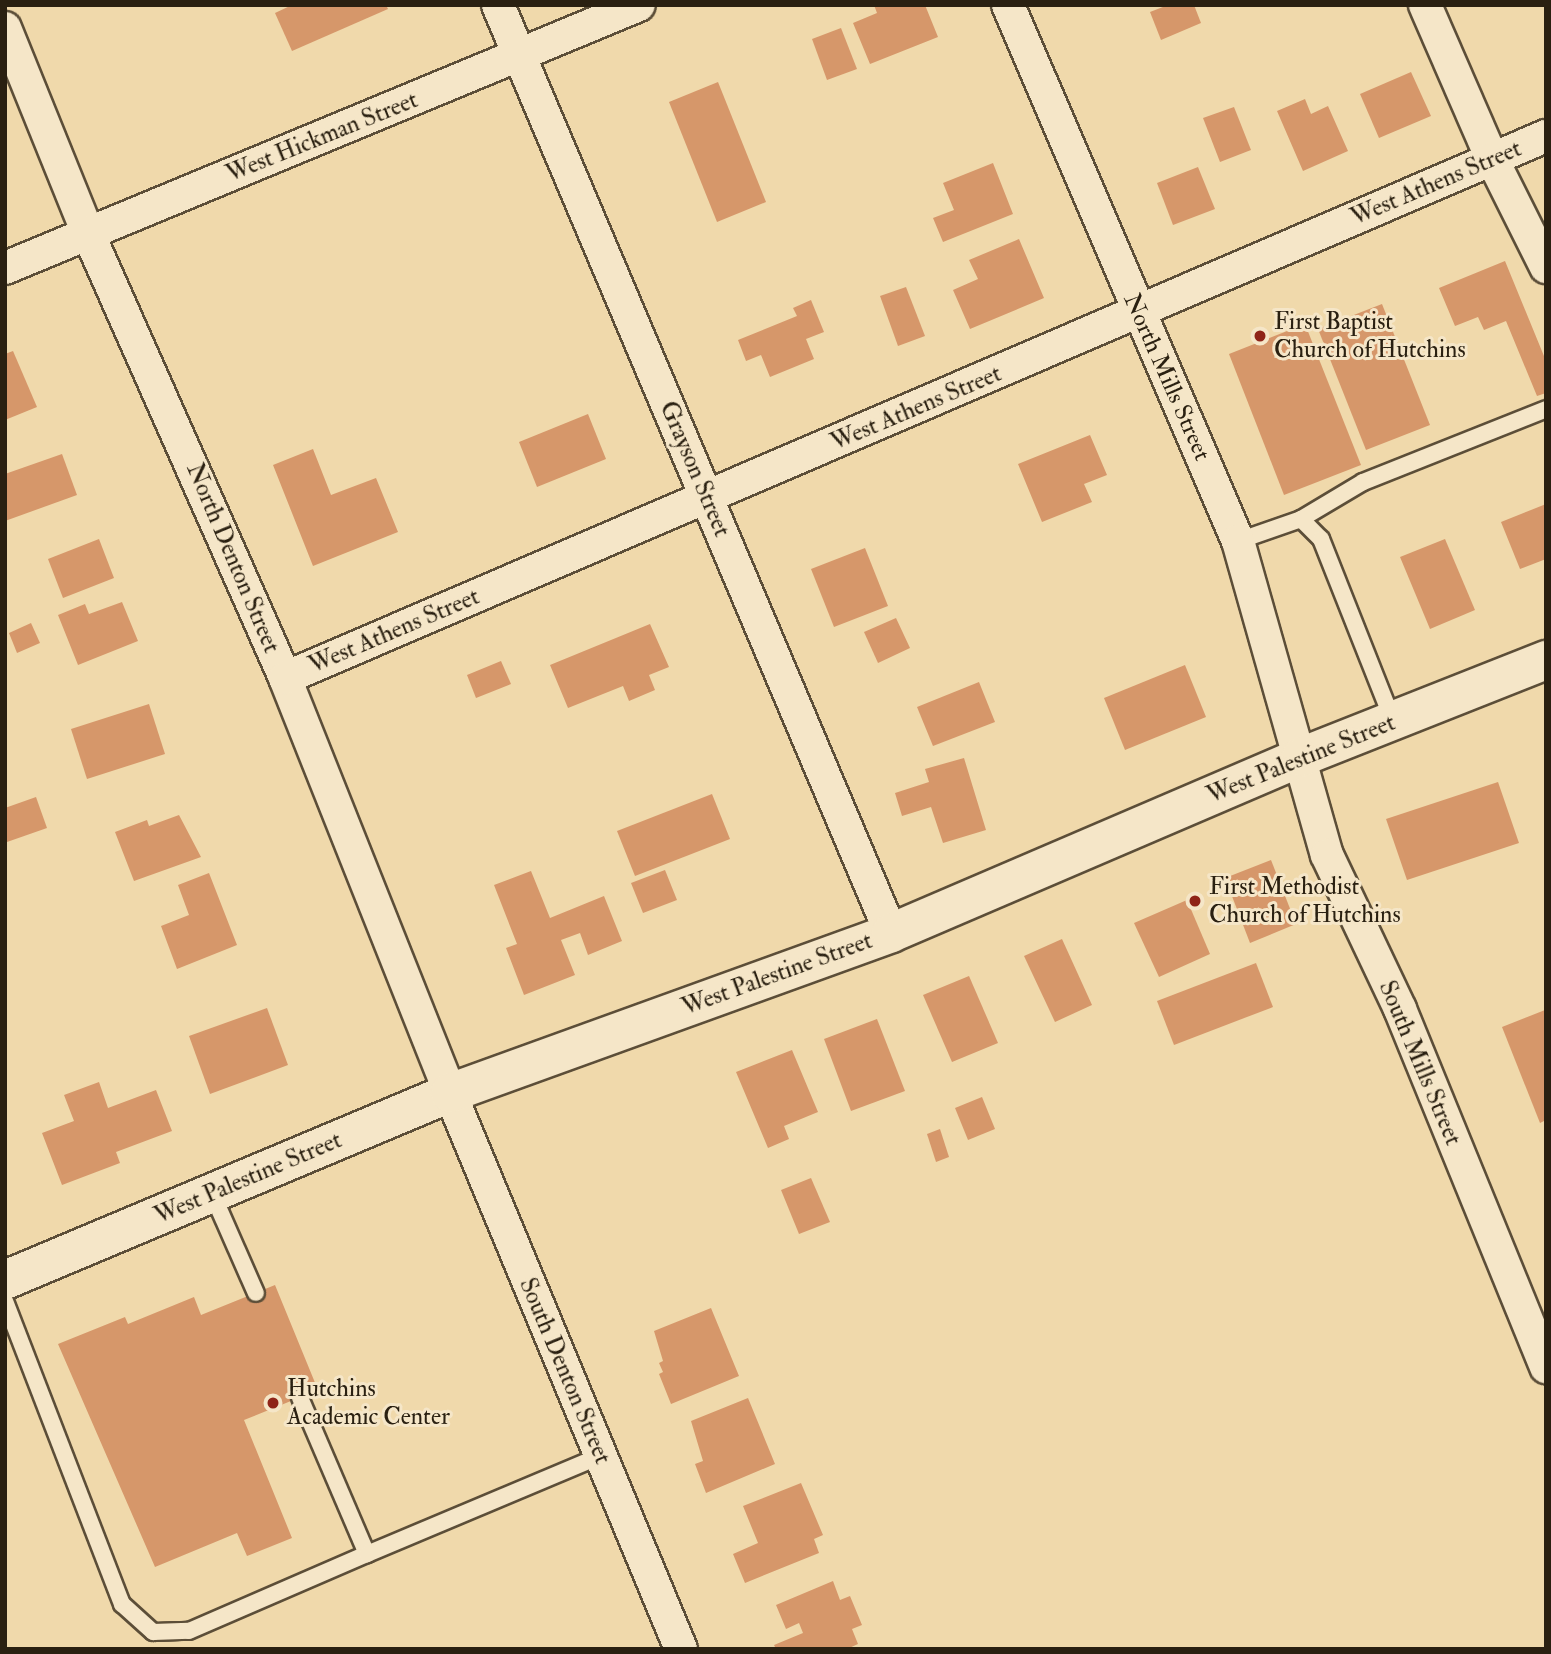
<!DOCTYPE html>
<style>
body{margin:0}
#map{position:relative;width:1551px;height:1654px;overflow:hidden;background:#f0d9ab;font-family:"IM FELL Double Pica",serif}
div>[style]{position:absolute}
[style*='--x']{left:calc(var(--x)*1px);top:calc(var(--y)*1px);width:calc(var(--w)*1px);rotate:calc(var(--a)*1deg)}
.building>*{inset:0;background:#d6976a}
.roads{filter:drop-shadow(2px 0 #5c4e38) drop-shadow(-2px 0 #5c4e38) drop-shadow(0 2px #5c4e38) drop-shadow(0 -2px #5c4e38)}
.service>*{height:16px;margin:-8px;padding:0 8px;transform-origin:8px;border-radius:8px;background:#f5e6c8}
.minor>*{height:32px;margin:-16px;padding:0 16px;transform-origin:16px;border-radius:16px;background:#f5e6c8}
.tertiary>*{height:38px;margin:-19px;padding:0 19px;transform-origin:19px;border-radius:19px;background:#f5e6c8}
.dots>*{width:19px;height:19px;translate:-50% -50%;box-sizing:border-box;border:4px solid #f5e6c8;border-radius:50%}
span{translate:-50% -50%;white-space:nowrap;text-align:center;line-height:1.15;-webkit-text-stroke:6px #f5e6c8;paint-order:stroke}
.street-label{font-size:24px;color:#2a2011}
.poi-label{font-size:24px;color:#2a2011}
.left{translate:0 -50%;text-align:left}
.frame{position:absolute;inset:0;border:7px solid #2a2011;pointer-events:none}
</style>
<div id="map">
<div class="building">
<i style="clip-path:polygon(292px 5px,386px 5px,388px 9px,292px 51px,275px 13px)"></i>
<i style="clip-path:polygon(874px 5px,925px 5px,938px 37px,870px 64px,853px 23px,877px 13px)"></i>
<i style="clip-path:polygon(1168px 5px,1194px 5px,1201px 23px,1161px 40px,1150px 12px)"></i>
<i style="clip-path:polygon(841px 28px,857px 69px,827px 80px,812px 39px)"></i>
<i style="clip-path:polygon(1411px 72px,1431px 116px,1379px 138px,1360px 94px)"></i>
<i style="clip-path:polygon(718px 82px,766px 202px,717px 222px,669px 102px)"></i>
<i style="clip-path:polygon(1305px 99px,1311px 114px,1328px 106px,1348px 151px,1303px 171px,1277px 111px)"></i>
<i style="clip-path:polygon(1234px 107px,1251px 150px,1220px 162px,1203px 118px)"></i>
<i style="clip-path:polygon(993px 163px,1013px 214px,943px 242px,933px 218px,954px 210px,943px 183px)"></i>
<i style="clip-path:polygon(1198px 167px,1215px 209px,1173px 225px,1157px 183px)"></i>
<i style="clip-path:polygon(1019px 239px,1044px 298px,970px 329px,953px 290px,978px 279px,969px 260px)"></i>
<i style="clip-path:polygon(1505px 261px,1546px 361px,1546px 393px,1537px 396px,1506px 321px,1484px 330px,1478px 317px,1455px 326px,1439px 288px)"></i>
<i style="clip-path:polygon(906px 287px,925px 336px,898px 346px,880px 296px)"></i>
<i style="clip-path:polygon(811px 300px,824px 332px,806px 339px,814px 359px,770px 377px,761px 355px,746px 361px,738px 340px,797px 316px,793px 308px)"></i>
<i style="clip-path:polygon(1382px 304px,1430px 425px,1366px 450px,1318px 329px)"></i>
<i style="clip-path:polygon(1305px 324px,1361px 465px,1284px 495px,1229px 354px)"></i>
<i style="clip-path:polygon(13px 351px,37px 407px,5px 420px,5px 354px)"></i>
<i style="clip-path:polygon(588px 414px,606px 459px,537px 487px,519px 442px)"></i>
<i style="clip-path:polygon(1090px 435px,1107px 475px,1084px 484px,1092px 502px,1042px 522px,1018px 464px)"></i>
<i style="clip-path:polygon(313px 449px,331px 495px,376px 478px,398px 532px,313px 566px,273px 465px)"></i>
<i style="clip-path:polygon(62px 454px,77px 495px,5px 521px,5px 474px)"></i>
<i style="clip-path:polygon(1546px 504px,1546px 559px,1520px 569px,1501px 522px)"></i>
<i style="clip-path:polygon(99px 539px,114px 578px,63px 598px,48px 559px)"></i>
<i style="clip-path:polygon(1445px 539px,1475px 610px,1430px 629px,1400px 557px)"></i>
<i style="clip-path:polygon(865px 548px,888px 606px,834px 627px,811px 569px)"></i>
<i style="clip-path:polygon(122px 602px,138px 641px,78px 665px,58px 615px,85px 604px,89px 614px)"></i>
<i style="clip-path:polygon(896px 618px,910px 648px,878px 663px,864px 632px)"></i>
<i style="clip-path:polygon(31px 623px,40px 643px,17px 653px,9px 633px)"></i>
<i style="clip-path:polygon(650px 624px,669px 667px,649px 675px,655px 690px,629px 701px,623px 686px,568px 708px,550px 665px)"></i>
<i style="clip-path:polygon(501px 661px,511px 684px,476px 698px,467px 675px)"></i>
<i style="clip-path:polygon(1185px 665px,1206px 717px,1125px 750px,1104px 698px)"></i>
<i style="clip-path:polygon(979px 682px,995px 722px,933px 746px,917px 707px)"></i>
<i style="clip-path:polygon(149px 704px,165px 754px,87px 779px,71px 729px)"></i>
<i style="clip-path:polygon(964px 758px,986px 830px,943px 843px,931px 807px,902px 816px,895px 793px,929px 782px,925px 769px)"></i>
<i style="clip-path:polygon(1498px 782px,1519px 843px,1407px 880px,1386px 819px)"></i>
<i style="clip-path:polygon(712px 794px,730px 839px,635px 876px,617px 831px)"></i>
<i style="clip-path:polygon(36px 797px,47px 828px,7px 842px,5px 808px)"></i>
<i style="clip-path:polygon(179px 815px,201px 857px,134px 881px,115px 832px,147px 820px,149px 826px)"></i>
<i style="clip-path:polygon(1271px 860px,1296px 924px,1250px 943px,1225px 878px)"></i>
<i style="clip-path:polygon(665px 870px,677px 900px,643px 913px,631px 883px)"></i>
<i style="clip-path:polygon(531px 871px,550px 918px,604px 896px,622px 941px,588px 955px,580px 933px,561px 940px,575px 975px,524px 995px,506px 948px,517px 944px,494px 885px)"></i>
<i style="clip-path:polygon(209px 873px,237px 945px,177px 969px,161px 926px,189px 915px,178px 885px)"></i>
<i style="clip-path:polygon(1187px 900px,1210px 954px,1159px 977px,1134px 923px)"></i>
<i style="clip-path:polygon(1062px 939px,1092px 1005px,1055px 1022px,1024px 956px)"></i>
<i style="clip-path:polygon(1256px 963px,1273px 1007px,1174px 1045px,1157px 1001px)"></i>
<i style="clip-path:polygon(969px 976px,998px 1043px,952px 1062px,923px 995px)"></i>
<i style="clip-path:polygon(267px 1008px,288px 1065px,210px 1094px,189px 1036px)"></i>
<i style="clip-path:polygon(1545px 1010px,1546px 1120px,1540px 1123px,1502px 1027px)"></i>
<i style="clip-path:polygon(877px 1019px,905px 1091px,851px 1111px,824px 1039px)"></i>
<i style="clip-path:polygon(792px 1050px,818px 1112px,784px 1126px,789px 1139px,768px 1148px,736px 1072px)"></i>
<i style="clip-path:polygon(99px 1082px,108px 1108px,156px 1090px,172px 1131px,116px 1152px,120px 1163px,62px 1185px,42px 1133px,74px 1121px,64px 1095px)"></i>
<i style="clip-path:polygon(982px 1097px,995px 1129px,968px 1140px,955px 1108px)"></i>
<i style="clip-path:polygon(940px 1129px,949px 1157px,936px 1162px,927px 1134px)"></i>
<i style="clip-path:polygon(811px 1178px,830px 1222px,799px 1234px,781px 1190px)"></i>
<i style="clip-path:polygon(275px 1285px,318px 1390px,244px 1420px,292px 1538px,247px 1556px,237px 1533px,155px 1567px,58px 1344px,125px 1317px,128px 1324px,194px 1297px,201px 1315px)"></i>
<i style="clip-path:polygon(711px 1308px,739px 1376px,671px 1404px,659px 1374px,663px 1372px,659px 1363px,663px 1361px,654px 1331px)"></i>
<i style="clip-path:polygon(748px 1398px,775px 1464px,706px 1493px,695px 1464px,703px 1461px,691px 1421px)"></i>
<i style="clip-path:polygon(801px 1483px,823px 1535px,814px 1539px,819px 1553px,745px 1583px,733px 1554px,758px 1543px,743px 1506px)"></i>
<i style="clip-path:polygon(833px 1581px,840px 1600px,850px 1596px,862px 1625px,852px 1629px,858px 1644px,847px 1649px,776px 1649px,774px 1645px,803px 1633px,799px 1623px,786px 1629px,776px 1605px)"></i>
</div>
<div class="roads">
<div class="service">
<i style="--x:1301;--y:519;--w:72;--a:-30.8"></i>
<i style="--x:1363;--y:482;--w:197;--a:-21.7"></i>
<i style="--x:1238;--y:541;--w:67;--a:-19.2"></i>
<i style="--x:1301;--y:519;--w:28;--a:45"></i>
<i style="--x:1321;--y:539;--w:196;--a:68.4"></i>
<i style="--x:212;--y:1193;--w:109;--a:66.3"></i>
<i style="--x:5;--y:1301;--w:325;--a:68.9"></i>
<i style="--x:122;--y:1604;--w:42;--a:42.1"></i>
<i style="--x:153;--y:1632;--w:36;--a:-2"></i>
<i style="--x:189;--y:1631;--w:194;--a:-23.4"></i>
<i style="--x:367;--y:1554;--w:170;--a:-113.2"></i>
<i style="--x:367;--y:1554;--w:253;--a:-22.8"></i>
</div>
<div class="minor">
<i style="--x:498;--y:5;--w:1008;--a:67.05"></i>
<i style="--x:1008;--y:5;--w:583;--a:66.78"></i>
<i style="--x:1238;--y:541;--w:326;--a:74.2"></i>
<i style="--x:1327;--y:855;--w:170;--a:64.6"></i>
<i style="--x:1400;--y:1009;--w:387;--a:67.8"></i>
<i style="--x:1425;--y:5;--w:168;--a:66.5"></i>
<i style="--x:1492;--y:159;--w:121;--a:63.4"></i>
<i style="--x:5;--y:28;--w:221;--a:68"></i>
<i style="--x:88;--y:233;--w:487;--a:66.1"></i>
<i style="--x:285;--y:678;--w:447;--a:68.3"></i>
<i style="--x:450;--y:1093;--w:602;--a:67.44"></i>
<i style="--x:5;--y:268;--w:686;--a:-22.53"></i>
<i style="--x:285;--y:678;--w:1373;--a:-23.26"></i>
</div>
<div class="tertiary">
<i style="--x:5;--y:1280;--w:483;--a:-22.8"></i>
<i style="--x:450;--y:1093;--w:469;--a:-19.9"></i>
<i style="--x:891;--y:933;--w:446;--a:-23.2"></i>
<i style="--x:1301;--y:757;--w:264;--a:-21.6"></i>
</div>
</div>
<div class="dots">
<i style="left:1260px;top:336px;background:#8f2418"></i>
<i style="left:1195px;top:901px;background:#8f2418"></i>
<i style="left:273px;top:1403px;background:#8f2418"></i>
</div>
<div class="street-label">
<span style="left:322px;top:137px;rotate:-22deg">West Hickman Street</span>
<span style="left:1436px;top:183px;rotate:-23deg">West Athens Street</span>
<span style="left:1167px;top:377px;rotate:66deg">North Mills Street</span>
<span style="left:916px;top:408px;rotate:-23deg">West Athens Street</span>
<span style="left:695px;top:469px;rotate:67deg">Grayson Street</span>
<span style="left:233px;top:558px;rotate:67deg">North Denton Street</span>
<span style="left:394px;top:631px;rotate:-23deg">West Athens Street</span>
<span style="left:1301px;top:759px;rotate:-22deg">West Palestine Street</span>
<span style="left:777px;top:974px;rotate:-20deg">West Palestine Street</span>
<span style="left:1420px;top:1063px;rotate:67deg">South Mills Street</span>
<span style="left:248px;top:1178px;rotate:-23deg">West Palestine Street</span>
<span style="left:565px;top:1371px;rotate:67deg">South Denton Street</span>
</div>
<div class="poi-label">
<span class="left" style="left:1274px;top:336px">First Baptist<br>Church of Hutchins</span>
<span class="left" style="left:1209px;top:901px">First Methodist<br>Church of Hutchins</span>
<span class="left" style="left:287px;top:1403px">Hutchins<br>Academic Center</span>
</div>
<div class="frame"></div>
</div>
